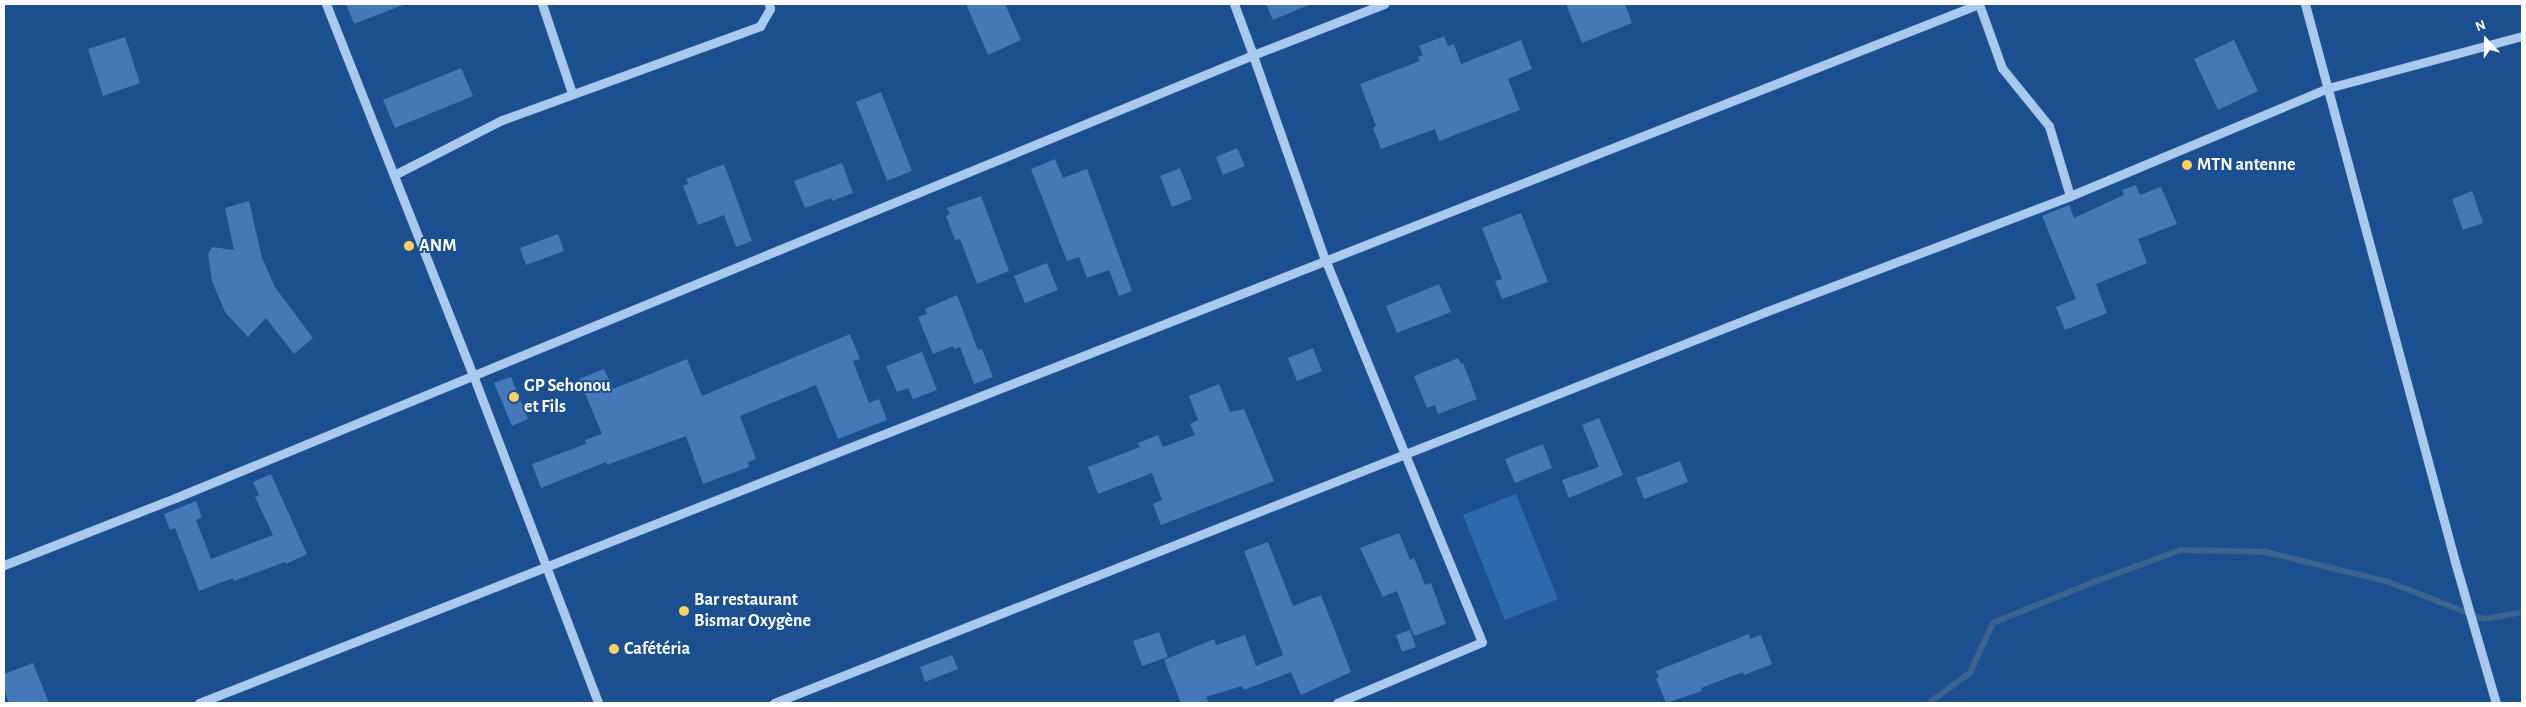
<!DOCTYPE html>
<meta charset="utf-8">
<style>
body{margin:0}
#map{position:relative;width:2526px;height:707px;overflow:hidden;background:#1b4f8f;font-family:"Alegreya Sans",sans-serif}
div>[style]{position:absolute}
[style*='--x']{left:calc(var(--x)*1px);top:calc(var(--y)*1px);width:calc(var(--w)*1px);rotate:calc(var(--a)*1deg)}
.green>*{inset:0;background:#2e69ad}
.stream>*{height:5.5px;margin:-2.75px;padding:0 2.75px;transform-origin:2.75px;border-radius:2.75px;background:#3c6290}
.building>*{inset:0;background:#4478b7}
.minor>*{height:9px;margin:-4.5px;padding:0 4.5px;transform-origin:4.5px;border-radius:4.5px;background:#a9c9ee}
.dots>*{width:14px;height:14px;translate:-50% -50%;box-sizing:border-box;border:2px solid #1b4f8f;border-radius:50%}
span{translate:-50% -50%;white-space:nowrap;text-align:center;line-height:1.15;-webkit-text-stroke:4px #1b4f8f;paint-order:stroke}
.poi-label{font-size:18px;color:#fff;font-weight:700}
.left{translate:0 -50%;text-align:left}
.frame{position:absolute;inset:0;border:5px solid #fff;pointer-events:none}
.north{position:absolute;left:2461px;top:15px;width:50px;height:50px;-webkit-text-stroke:4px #1b4f8f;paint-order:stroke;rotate:339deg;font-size:14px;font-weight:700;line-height:20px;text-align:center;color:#fff}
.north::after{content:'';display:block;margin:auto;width:18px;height:22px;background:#fff;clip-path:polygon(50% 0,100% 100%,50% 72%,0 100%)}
</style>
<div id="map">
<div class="green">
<i style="clip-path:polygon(1516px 494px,1558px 599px,1505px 620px,1463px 515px)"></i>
</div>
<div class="stream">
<i style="--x:1929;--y:703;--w:51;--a:-36.2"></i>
<i style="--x:1970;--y:673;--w:55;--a:-65.3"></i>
<i style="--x:1993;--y:623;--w:114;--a:-22.1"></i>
<i style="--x:2099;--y:580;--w:87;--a:-20.1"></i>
<i style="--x:2181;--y:550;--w:85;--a:1.3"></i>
<i style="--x:2266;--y:552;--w:127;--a:13.7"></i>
<i style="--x:2389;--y:582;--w:102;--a:21.3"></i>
<i style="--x:2484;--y:619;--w:39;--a:-10"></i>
</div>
<div class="building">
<i style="clip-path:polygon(346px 4px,403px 4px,403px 5px,354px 24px)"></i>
<i style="clip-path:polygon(966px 4px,1005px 4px,1021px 40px,988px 55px)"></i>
<i style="clip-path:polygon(1266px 4px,1311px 4px,1273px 20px)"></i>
<i style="clip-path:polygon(1566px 4px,1625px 4px,1632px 23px,1582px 43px)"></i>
<i style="clip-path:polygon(1444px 36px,1448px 46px,1454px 44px,1461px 64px,1521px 40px,1532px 69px,1508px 79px,1520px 110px,1439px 141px,1435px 129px,1381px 149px,1373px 128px,1376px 126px,1360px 84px,1420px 61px,1418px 57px,1423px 55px,1419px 46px)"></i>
<i style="clip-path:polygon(125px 37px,140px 83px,103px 96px,88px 49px)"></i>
<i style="clip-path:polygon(2234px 40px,2258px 91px,2218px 110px,2194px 59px)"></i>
<i style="clip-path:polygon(461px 68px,473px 96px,395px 128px,383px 100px)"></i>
<i style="clip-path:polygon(881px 92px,912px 171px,887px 181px,856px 102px)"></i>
<i style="clip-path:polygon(1237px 148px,1245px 166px,1223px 175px,1216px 157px)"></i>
<i style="clip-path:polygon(1055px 159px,1063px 178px,1087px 169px,1132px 291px,1119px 296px,1109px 270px,1087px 278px,1079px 257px,1067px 261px,1031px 169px)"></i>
<i style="clip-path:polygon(842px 163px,853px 193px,832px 201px,831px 198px,805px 208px,794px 181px)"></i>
<i style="clip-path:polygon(724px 164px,752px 241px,736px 247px,724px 215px,698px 225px,683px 186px,688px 184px,686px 179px)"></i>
<i style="clip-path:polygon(1180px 168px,1192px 199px,1172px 207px,1160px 176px)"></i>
<i style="clip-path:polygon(2136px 185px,2140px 195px,2161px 187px,2177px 224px,2138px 239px,2147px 263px,2096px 284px,2107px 313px,2065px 330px,2056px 307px,2076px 299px,2042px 216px,2069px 205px,2074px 218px,2124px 195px,2122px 190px)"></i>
<i style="clip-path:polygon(2472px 191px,2483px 223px,2463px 230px,2452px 199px)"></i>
<i style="clip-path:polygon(981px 196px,1009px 271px,977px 284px,960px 239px,955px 240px,946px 216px,950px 214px,947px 208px)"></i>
<i style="clip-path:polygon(249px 201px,262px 258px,275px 287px,313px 338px,294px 354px,266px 318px,248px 337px,225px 312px,212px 281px,208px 254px,212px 247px,234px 250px,225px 208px)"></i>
<i style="clip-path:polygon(1521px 213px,1548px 282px,1502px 299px,1495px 281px,1502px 279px,1482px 228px)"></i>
<i style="clip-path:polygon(558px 234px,564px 251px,526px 265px,520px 248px)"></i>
<i style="clip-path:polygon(1047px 263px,1058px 290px,1025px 303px,1014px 276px)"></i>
<i style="clip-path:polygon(1439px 284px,1451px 312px,1397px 333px,1386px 306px)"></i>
<i style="clip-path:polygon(957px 295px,978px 350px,982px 349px,993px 377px,974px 384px,960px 347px,954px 349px,953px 346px,933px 354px,918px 317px,927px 314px,925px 309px)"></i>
<i style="clip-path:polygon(850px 334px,860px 359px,853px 361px,869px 403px,879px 399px,887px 420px,838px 439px,816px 385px,740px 416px,756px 459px,748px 462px,749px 467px,730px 474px,703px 484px,686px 436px,607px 465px,606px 462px,541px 488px,532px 464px,586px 444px,585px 440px,602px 434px,579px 379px,604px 369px,613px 389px,687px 359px,702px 396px)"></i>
<i style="clip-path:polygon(1313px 348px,1322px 371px,1297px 381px,1288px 358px)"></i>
<i style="clip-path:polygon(922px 352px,937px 390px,913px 399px,908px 388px,897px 392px,886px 366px)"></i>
<i style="clip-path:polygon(1458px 358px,1461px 364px,1463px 363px,1477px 399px,1438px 414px,1435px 405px,1427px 408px,1414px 376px)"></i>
<i style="clip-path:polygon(511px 377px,528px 419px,512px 426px,494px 383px)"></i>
<i style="clip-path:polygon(1219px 384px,1230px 412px,1244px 409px,1274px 481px,1161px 525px,1153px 504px,1162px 500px,1152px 473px,1098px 494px,1088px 467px,1140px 447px,1138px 443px,1158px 435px,1163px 447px,1195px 435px,1190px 424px,1198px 420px,1189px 396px)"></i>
<i style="clip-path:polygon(1599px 418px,1623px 475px,1569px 498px,1562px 480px,1599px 467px,1582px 425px)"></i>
<i style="clip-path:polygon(1543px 444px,1552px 468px,1515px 483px,1505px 459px)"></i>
<i style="clip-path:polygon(1680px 461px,1688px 482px,1644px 499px,1636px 478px)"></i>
<i style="clip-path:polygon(271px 474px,307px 554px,286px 564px,285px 562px,234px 581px,233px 578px,199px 591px,175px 528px,170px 530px,164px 514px,196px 501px,202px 517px,196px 520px,211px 559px,273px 535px,255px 497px,259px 495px,253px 482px)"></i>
<i style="clip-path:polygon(1399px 533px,1410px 560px,1414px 558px,1425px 585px,1431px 583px,1446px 624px,1414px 636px,1397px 591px,1383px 597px,1360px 548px)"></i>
<i style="clip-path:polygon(1268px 542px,1293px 606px,1321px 595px,1351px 672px,1301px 695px,1291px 672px,1244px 690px,1242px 686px,1206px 697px,1209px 703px,1181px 703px,1164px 660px,1214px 639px,1216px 645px,1245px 635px,1256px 666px,1283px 655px,1244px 551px)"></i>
<i style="clip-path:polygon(1410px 630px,1416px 647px,1402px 652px,1396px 635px)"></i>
<i style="clip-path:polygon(1159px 632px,1168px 657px,1142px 666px,1133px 641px)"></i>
<i style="clip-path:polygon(1749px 634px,1750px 639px,1761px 635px,1772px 664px,1744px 675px,1743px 672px,1701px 688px,1702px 691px,1666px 703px,1656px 678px,1659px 677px,1656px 671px)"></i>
<i style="clip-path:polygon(952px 655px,958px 669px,925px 682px,920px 667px)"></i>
<i style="clip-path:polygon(33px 663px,49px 703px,9px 703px,4px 690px,4px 674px)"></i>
</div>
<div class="minor">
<i style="--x:326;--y:4;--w:399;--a:68.4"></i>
<i style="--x:473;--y:375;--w:351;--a:69.1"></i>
<i style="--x:542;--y:4;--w:94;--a:71.4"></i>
<i style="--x:2305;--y:4;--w:578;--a:74.95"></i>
<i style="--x:2455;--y:562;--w:147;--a:73.8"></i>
<i style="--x:394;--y:175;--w:121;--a:-27"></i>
<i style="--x:502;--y:120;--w:275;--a:-20"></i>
<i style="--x:760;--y:26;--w:20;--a:-60"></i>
<i style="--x:770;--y:9;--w:5;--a:-101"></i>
<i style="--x:2070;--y:196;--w:280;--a:-22.7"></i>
<i style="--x:2328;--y:88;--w:201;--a:-15"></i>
<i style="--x:4;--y:565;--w:184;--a:-21.4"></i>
<i style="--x:175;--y:498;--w:1165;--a:-22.34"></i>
<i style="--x:1253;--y:55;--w:54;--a:-110.4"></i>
<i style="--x:199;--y:703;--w:1912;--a:-21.44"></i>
<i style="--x:774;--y:703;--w:1065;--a:-21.53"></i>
<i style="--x:1765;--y:312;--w:326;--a:-20.8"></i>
<i style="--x:2070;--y:196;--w:73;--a:-106.7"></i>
<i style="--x:2049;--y:126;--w:75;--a:-129"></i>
<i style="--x:2002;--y:68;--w:68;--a:-109.8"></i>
<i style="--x:1337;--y:703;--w:157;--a:-22.8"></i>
<i style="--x:1482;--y:642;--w:413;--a:-112.3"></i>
<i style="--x:1325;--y:260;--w:217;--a:-109.4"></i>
<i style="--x:1253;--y:55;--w:141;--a:-21.3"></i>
</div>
<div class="dots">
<i style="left:2187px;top:165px;background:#ffd166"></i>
<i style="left:409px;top:246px;background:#ffd166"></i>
<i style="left:514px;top:397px;background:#ffd166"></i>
<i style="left:684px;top:611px;background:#ffd166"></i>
<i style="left:614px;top:649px;background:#ffd166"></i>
</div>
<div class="poi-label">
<span class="left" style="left:2197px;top:165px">MTN antenne</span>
<span class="left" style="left:419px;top:246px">ANM</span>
<span class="left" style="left:524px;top:397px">GP Sehonou<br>et Fils</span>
<span class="left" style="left:694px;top:611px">Bar restaurant<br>Bismar Oxygène</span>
<span class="left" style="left:624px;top:649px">Cafétéria</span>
</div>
<div class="frame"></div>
<div class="north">N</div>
</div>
